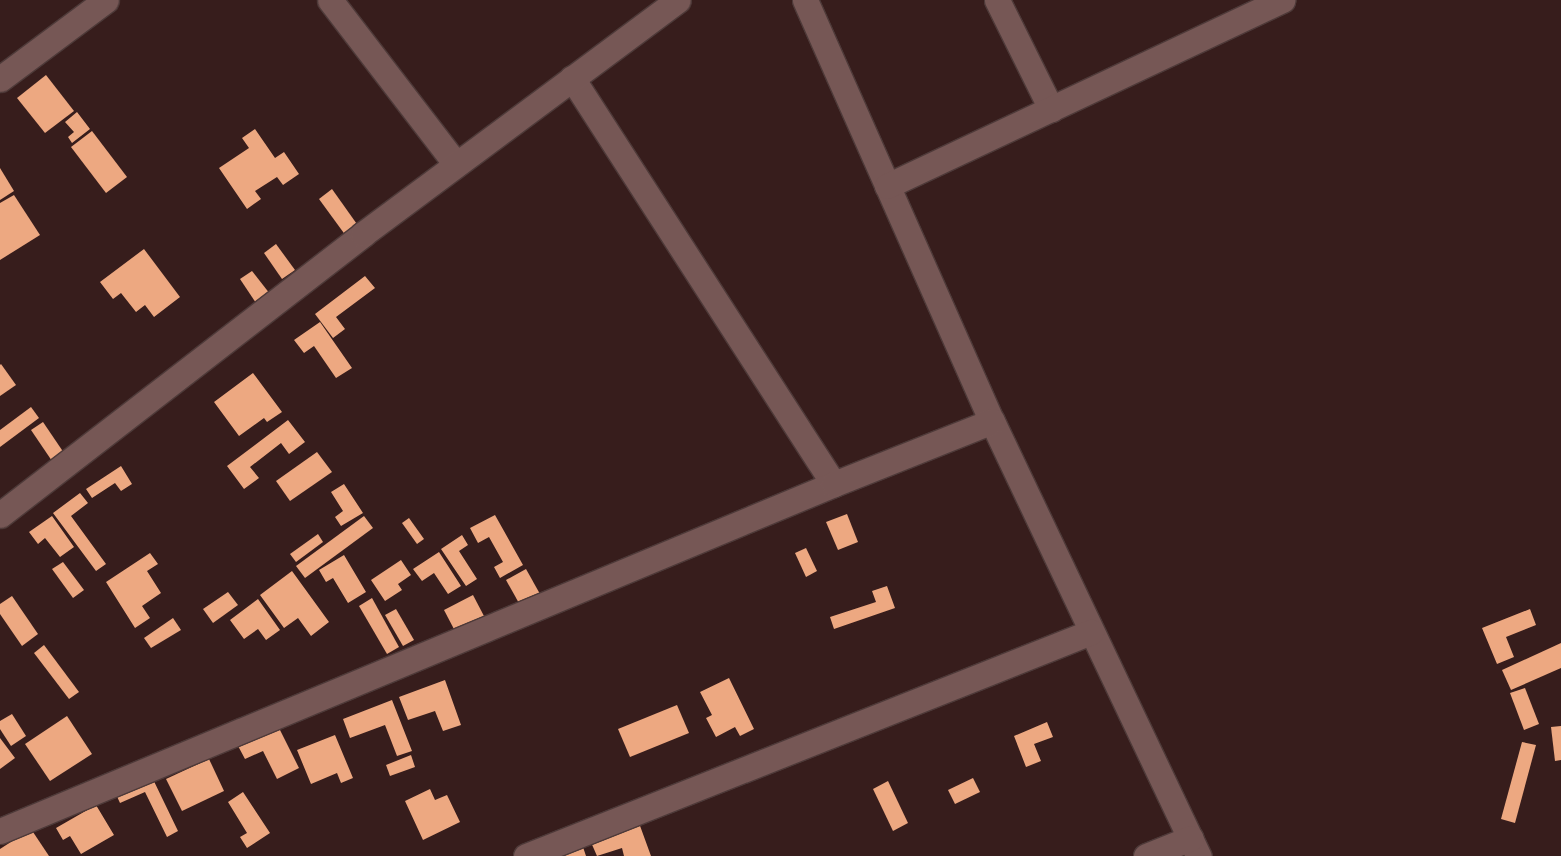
<!DOCTYPE html>
<style>
body{margin:0}
#map{position:relative;width:1561px;height:856px;overflow:hidden;background:#371d1c;font-family:Inter,sans-serif}
div>[style]{position:absolute}
[style*='--x']{left:calc(var(--x)*1px);top:calc(var(--y)*1px);width:calc(var(--w)*1px);rotate:calc(var(--a)*1deg)}
.building>*{inset:0;background:#eda881}
.roads{filter:drop-shadow(1px 0 #4e3a39) drop-shadow(-1px 0 #4e3a39) drop-shadow(0 1px #4e3a39) drop-shadow(0 -1px #4e3a39)}
.street>*{height:25px;margin:-12.5px;padding:0 12.5px;transform-origin:12.5px;border-radius:12.5px;background:#765755}
span{translate:-50% -50%;white-space:nowrap;text-align:center;line-height:1.15;-webkit-text-stroke:5px #170b0a;paint-order:stroke}
</style>
<div id="map">
<div class="building">
<i style="clip-path:polygon(46px 75px,74px 111px,45px 133px,17px 98px)"></i>
<i style="clip-path:polygon(77px 112px,90px 129px,72px 143px,68px 137px,74px 132px,65px 122px)"></i>
<i style="clip-path:polygon(255px 129px,275px 158px,284px 152px,299px 174px,283px 185px,277px 177px,255px 191px,261px 199px,247px 209px,219px 168px,249px 148px,242px 138px)"></i>
<i style="clip-path:polygon(92px 131px,127px 177px,106px 193px,71px 147px)"></i>
<i style="clip-path:polygon(0 168px,14px 191px,0 200px)"></i>
<i style="clip-path:polygon(332px 189px,359px 227px,346px 236px,319px 199px)"></i>
<i style="clip-path:polygon(14px 195px,40px 235px,0 260px,0 203px)"></i>
<i style="clip-path:polygon(276px 244px,295px 270px,282px 279px,264px 253px)"></i>
<i style="clip-path:polygon(144px 249px,180px 297px,154px 317px,145px 305px,136px 312px,121px 293px,113px 299px,100px 282px)"></i>
<i style="clip-path:polygon(252px 271px,270px 294px,256px 303px,240px 279px)"></i>
<i style="clip-path:polygon(365px 276px,375px 288px,336px 317px,345px 329px,333px 338px,315px 314px)"></i>
<i style="clip-path:polygon(320px 322px,352px 368px,336px 378px,314px 346px,304px 353px,294px 340px)"></i>
<i style="clip-path:polygon(1px 364px,16px 385px,0 396px,0 365px)"></i>
<i style="clip-path:polygon(253px 373px,282px 412px,267px 422px,264px 418px,239px 436px,214px 402px)"></i>
<i style="clip-path:polygon(31px 407px,39px 418px,0 447px,0 430px)"></i>
<i style="clip-path:polygon(288px 420px,305px 442px,289px 454px,281px 443px,250px 467px,259px 478px,244px 489px,227px 466px)"></i>
<i style="clip-path:polygon(43px 422px,64px 453px,52px 461px,31px 430px)"></i>
<i style="clip-path:polygon(317px 452px,332px 472px,290px 501px,276px 481px)"></i>
<i style="clip-path:polygon(121px 466px,132px 484px,121px 491px,115px 483px,92px 498px,86px 489px)"></i>
<i style="clip-path:polygon(344px 484px,363px 513px,341px 526px,335px 517px,343px 511px,331px 492px)"></i>
<i style="clip-path:polygon(80px 493px,88px 503px,71px 516px,106px 564px,96px 571px,53px 513px)"></i>
<i style="clip-path:polygon(847px 514px,858px 542px,838px 550px,826px 522px)"></i>
<i style="clip-path:polygon(495px 515px,523px 565px,500px 578px,494px 567px,503px 562px,489px 537px,478px 543px,470px 528px)"></i>
<i style="clip-path:polygon(52px 516px,74px 547px,60px 557px,45px 538px,38px 544px,29px 532px)"></i>
<i style="clip-path:polygon(364px 516px,373px 528px,305px 578px,296px 566px)"></i>
<i style="clip-path:polygon(409px 518px,424px 539px,417px 544px,402px 523px)"></i>
<i style="clip-path:polygon(318px 534px,323px 542px,296px 562px,290px 554px)"></i>
<i style="clip-path:polygon(462px 535px,468px 545px,459px 551px,477px 579px,466px 586px,441px 549px)"></i>
<i style="clip-path:polygon(806px 548px,817px 571px,806px 577px,795px 553px)"></i>
<i style="clip-path:polygon(439px 552px,461px 586px,448px 594px,434px 573px,422px 581px,413px 569px)"></i>
<i style="clip-path:polygon(150px 553px,158px 564px,147px 571px,161px 593px,142px 606px,150px 618px,135px 628px,106px 582px)"></i>
<i style="clip-path:polygon(344px 555px,366px 592px,348px 603px,333px 578px,326px 582px,319px 570px)"></i>
<i style="clip-path:polygon(401px 560px,411px 575px,398px 584px,402px 590px,385px 601px,371px 580px)"></i>
<i style="clip-path:polygon(63px 562px,84px 590px,73px 598px,52px 569px)"></i>
<i style="clip-path:polygon(526px 569px,540px 594px,520px 605px,506px 580px)"></i>
<i style="clip-path:polygon(292px 571px,329px 622px,311px 636px,298px 618px,284px 628px,260px 595px)"></i>
<i style="clip-path:polygon(887px 586px,895px 608px,834px 629px,830px 617px,876px 602px,872px 591px)"></i>
<i style="clip-path:polygon(228px 592px,238px 605px,213px 623px,203px 609px)"></i>
<i style="clip-path:polygon(473px 595px,485px 618px,456px 633px,444px 610px)"></i>
<i style="clip-path:polygon(12px 596px,38px 634px,22px 646px,0 614px,0 604px)"></i>
<i style="clip-path:polygon(372px 598px,399px 647px,387px 654px,359px 606px)"></i>
<i style="clip-path:polygon(258px 599px,280px 630px,266px 640px,258px 629px,244px 639px,230px 620px)"></i>
<i style="clip-path:polygon(396px 609px,414px 640px,403px 646px,385px 615px)"></i>
<i style="clip-path:polygon(1530px 609px,1536px 625px,1506px 637px,1514px 657px,1497px 664px,1482px 628px)"></i>
<i style="clip-path:polygon(173px 618px,181px 630px,151px 648px,144px 638px)"></i>
<i style="clip-path:polygon(1561px 643px,1561px 668px,1511px 690px,1502px 670px)"></i>
<i style="clip-path:polygon(44px 645px,79px 692px,69px 699px,34px 653px)"></i>
<i style="clip-path:polygon(729px 678px,754px 729px,740px 736px,735px 727px,716px 737px,706px 718px,712px 715px,700px 692px)"></i>
<i style="clip-path:polygon(445px 680px,461px 725px,443px 731px,435px 711px,408px 720px,399px 697px)"></i>
<i style="clip-path:polygon(1525px 688px,1539px 724px,1524px 730px,1510px 693px)"></i>
<i style="clip-path:polygon(392px 700px,412px 751px,397px 756px,385px 725px,350px 738px,343px 719px)"></i>
<i style="clip-path:polygon(677px 705px,689px 733px,630px 757px,618px 729px)"></i>
<i style="clip-path:polygon(12px 714px,26px 736px,11px 746px,0 729px,0 721px)"></i>
<i style="clip-path:polygon(67px 716px,92px 754px,50px 781px,25px 744px)"></i>
<i style="clip-path:polygon(1047px 722px,1053px 737px,1034px 744px,1041px 761px,1026px 767px,1014px 736px)"></i>
<i style="clip-path:polygon(277px 724px,299px 768px,277px 779px,263px 751px,245px 759px,237px 744px)"></i>
<i style="clip-path:polygon(1561px 726px,1561px 760px,1555px 761px,1551px 727px)"></i>
<i style="clip-path:polygon(335px 735px,353px 778px,341px 783px,337px 773px,311px 784px,297px 750px)"></i>
<i style="clip-path:polygon(0 738px,15px 758px,0 769px)"></i>
<i style="clip-path:polygon(1522px 742px,1536px 745px,1515px 823px,1501px 819px)"></i>
<i style="clip-path:polygon(411px 755px,415px 767px,390px 776px,386px 765px)"></i>
<i style="clip-path:polygon(209px 759px,224px 791px,182px 811px,166px 779px)"></i>
<i style="clip-path:polygon(150px 773px,178px 831px,167px 837px,145px 792px,120px 803px,114px 790px)"></i>
<i style="clip-path:polygon(973px 778px,980px 792px,955px 804px,948px 790px)"></i>
<i style="clip-path:polygon(888px 781px,908px 823px,893px 831px,873px 789px)"></i>
<i style="clip-path:polygon(430px 789px,435px 800px,447px 795px,460px 822px,423px 840px,405px 801px)"></i>
<i style="clip-path:polygon(243px 792px,270px 833px,247px 848px,240px 837px,247px 833px,228px 802px)"></i>
<i style="clip-path:polygon(96px 805px,114px 835px,81px 854px,70px 836px,63px 840px,56px 828px)"></i>
<i style="clip-path:polygon(639px 823px,651px 856px,624px 856px,622px 848px,597px 856px,590px 840px)"></i>
<i style="clip-path:polygon(31px 829px,49px 856px,0 856px,0 849px)"></i>
<i style="clip-path:polygon(582px 844px,586px 856px,551px 856px)"></i>
</div>
<div class="roads">
<div class="street">
<i style="--x:330;--y:0;--w:207;--a:52.5"></i>
<i style="--x:805;--y:0;--w:461;--a:66.1"></i>
<i style="--x:992;--y:421;--w:482;--a:64.6"></i>
<i style="--x:997;--y:0;--w:122;--a:63.6"></i>
<i style="--x:572;--y:78;--w:483;--a:57.2"></i>
<i style="--x:0;--y:79;--w:132;--a:-36.7"></i>
<i style="--x:887;--y:186;--w:437;--a:-25.2"></i>
<i style="--x:0;--y:515;--w:459;--a:-37.7"></i>
<i style="--x:363;--y:234;--w:392;--a:-36.6"></i>
<i style="--x:0;--y:831;--w:903;--a:-22.59"></i>
<i style="--x:834;--y:484;--w:170;--a:-21.7"></i>
<i style="--x:526;--y:856;--w:608;--a:-21.63"></i>
<i style="--x:1146;--y:856;--w:48;--a:-21.8"></i>
</div>
</div>
</div>
